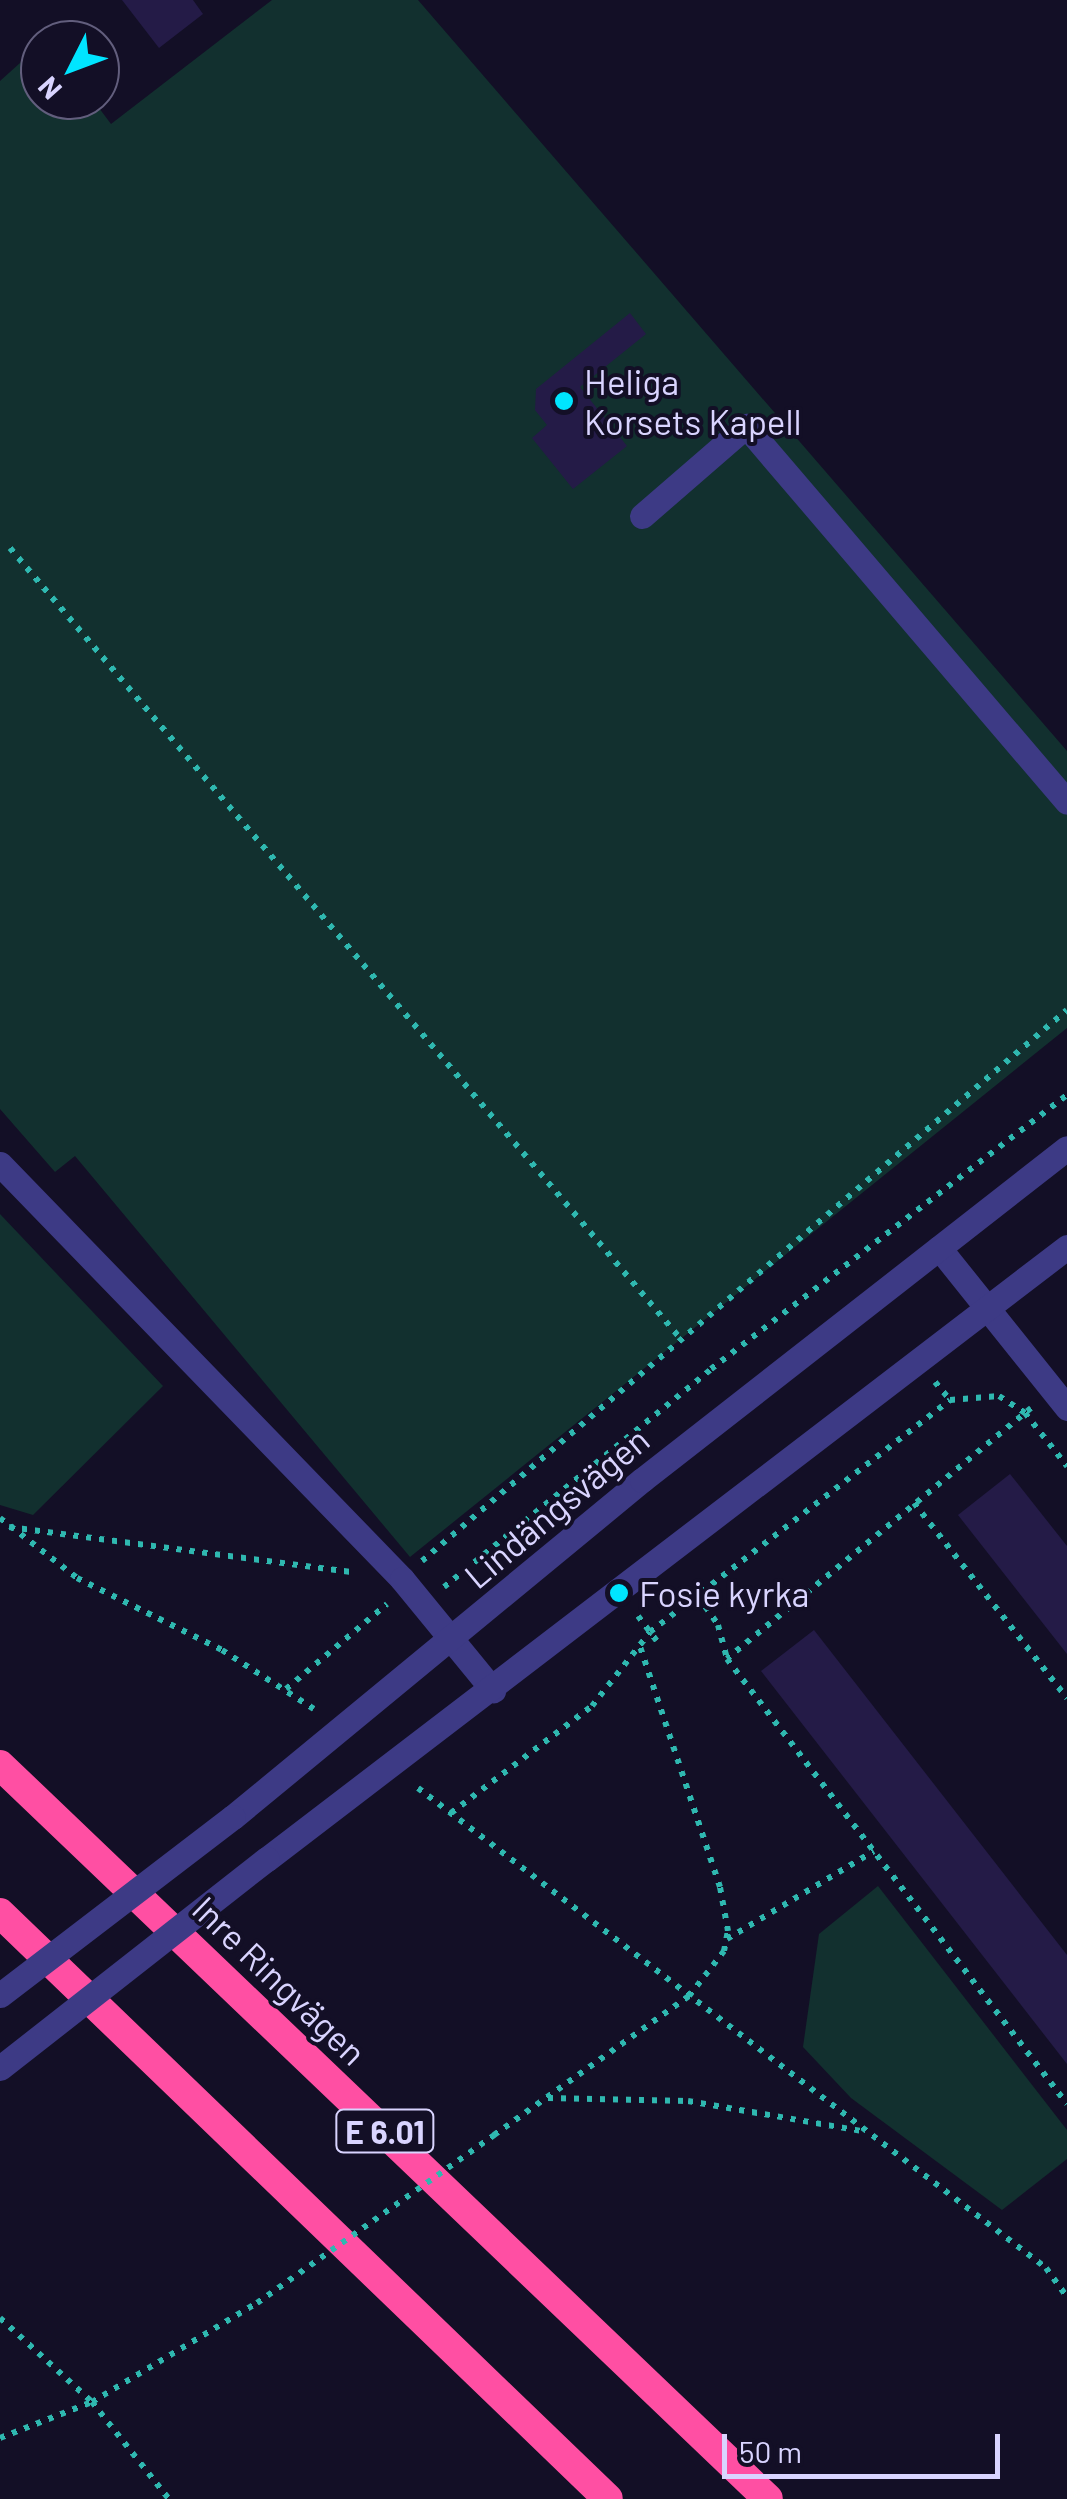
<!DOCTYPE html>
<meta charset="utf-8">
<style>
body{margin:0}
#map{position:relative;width:1067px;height:2499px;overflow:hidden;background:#130f26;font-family:Barlow,sans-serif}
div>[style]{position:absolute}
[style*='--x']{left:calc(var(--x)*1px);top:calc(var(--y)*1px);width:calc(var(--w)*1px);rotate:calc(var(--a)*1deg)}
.green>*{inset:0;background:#12302f}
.building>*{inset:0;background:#241b47}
.path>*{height:6px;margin-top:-3px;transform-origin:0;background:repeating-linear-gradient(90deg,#2fb8b0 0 5px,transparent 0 13px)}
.minor>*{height:25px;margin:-12.5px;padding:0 12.5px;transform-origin:12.5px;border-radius:12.5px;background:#3d3a85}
.highway>*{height:30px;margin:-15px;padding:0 15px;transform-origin:15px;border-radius:15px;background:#ff4fa3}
.path-bridge>*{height:6px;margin-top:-3px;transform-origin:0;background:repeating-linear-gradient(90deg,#2fb8b0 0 5px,transparent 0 13px)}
.minor-bridge>*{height:25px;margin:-12.5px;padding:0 12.5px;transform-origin:12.5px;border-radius:12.5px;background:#3d3a85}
.dots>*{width:28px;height:28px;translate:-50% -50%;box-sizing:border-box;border:5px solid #130f26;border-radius:50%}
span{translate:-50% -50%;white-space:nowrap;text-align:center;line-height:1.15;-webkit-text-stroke:8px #130f26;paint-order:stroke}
.shield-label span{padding:2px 8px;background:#130f26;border:2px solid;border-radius:8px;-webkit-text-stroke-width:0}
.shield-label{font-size:32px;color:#d9d4ff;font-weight:700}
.poi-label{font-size:35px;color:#d9d4ff}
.left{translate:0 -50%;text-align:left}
.street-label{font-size:35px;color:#d9d4ff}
.north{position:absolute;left:20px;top:20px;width:100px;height:100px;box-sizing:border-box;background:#130f26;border:2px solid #625e7d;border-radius:50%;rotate:228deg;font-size:28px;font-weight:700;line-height:40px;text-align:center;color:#d9d4ff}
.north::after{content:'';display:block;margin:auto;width:35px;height:45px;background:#00e5ff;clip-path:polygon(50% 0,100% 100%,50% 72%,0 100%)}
.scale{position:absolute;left:722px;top:2434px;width:278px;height:45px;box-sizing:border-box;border:5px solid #d9d4ff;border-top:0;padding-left:12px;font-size:30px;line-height:35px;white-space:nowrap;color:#d9d4ff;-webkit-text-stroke:8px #130f26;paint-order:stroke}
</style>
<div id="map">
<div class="green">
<i style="clip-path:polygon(272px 0,418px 0,1067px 751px,1067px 1028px,410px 1557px,75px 1156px,55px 1172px,0 1109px,0 81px,40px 45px,40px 100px,93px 100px,111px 124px)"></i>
<i style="clip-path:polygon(0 1214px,163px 1386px,33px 1515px,0 1505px)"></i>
<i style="clip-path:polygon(878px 1886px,1067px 2130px,1067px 2159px,1002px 2210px,851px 2098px,803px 2047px,819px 1934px)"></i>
</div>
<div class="building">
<i style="clip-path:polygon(122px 0,193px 0,203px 14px,159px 48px)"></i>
<i style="clip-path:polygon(630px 313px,646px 334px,580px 387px,627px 446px,573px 489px,532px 438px,547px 425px,535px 410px,536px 389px)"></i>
<i style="clip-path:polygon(1010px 1474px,1067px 1546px,1067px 1654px,958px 1515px)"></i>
<i style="clip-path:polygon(814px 1630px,1067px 1955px,1067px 2064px,761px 1671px)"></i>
</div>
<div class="path">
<i style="--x:10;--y:548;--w:1036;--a:49.7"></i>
<i style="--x:935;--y:1382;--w:23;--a:50"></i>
<i style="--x:1031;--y:1408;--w:394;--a:140.5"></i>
<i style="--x:727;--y:1659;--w:560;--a:52.62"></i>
<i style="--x:914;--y:1503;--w:248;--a:51.9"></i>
<i style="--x:0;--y:1518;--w:98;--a:37.9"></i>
<i style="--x:77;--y:1578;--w:162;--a:26.4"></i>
<i style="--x:222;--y:1650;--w:109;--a:32.7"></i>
<i style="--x:9;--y:1527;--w:347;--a:7.5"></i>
<i style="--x:422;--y:1561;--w:848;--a:-40.51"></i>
<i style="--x:444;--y:1587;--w:345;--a:-39.2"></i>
<i style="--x:711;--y:1369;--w:449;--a:-37.6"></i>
<i style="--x:698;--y:1596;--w:35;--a:55"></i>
<i style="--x:718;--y:1625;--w:35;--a:75"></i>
<i style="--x:638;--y:1616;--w:31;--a:53"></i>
<i style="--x:286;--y:1689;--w:132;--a:-40.1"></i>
<i style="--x:418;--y:1788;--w:790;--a:37.39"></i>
<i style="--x:1046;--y:2268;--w:36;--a:54"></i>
<i style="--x:451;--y:1813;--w:177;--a:-37.2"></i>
<i style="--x:592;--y:1706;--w:94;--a:-51.9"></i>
<i style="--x:650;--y:1632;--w:379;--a:-37.7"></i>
<i style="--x:950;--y:1400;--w:49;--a:-4.7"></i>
<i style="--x:999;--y:1396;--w:31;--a:33"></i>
<i style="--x:1025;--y:1413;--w:68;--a:51.6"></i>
<i style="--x:727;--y:1939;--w:171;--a:-30.9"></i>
<i style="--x:548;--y:2098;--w:140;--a:1.2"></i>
<i style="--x:688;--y:2101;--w:177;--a:9.8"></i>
<i style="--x:494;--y:2135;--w:239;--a:-35.5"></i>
<i style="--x:689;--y:1996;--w:57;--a:-52.1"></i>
<i style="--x:724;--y:1951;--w:20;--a:-79"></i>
<i style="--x:728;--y:1931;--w:45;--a:-100.3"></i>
<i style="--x:720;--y:1887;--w:256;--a:-108.4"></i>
<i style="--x:0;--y:2318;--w:125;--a:42.4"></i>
<i style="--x:92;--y:2402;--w:124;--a:51.6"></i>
<i style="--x:0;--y:2438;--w:99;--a:-21.4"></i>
<i style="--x:92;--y:2402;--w:192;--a:-31"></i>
</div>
<div class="minor">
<i style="--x:642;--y:516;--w:138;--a:-40.9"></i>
<i style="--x:746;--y:426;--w:494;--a:49.5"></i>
<i style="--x:0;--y:1164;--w:578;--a:45.91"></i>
<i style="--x:402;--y:1579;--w:144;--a:50.7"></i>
<i style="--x:939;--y:1248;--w:205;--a:51.3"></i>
<i style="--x:233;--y:1817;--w:530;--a:-39.49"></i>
<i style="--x:642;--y:1480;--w:539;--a:-38"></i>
<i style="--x:267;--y:1859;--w:1007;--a:-37.42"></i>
</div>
<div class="highway">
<i style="--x:0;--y:1765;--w:1062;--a:43.7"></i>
<i style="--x:0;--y:1913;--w:844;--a:43.94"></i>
</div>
<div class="path-bridge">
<i style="--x:257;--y:2303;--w:291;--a:-35.3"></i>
</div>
<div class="minor-bridge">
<i style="--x:0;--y:1995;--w:293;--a:-37.4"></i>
<i style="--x:0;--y:2068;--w:339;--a:-38.1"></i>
</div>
<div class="dots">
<i style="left:564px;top:401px;background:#00e5ff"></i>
<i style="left:619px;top:1593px;background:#00e5ff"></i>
</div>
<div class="shield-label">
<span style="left:385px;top:2131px">E 6.01</span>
</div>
<div class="poi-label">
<span class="left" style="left:584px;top:401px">Heliga<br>Korsets Kapell</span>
<span class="left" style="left:639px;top:1593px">Fosie kyrka</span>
</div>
<div class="street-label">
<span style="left:556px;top:1507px;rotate:-40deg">Lindängsvägen</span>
<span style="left:280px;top:1980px;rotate:44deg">Inre Ringvägen</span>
</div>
<div class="north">N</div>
<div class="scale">50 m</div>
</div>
